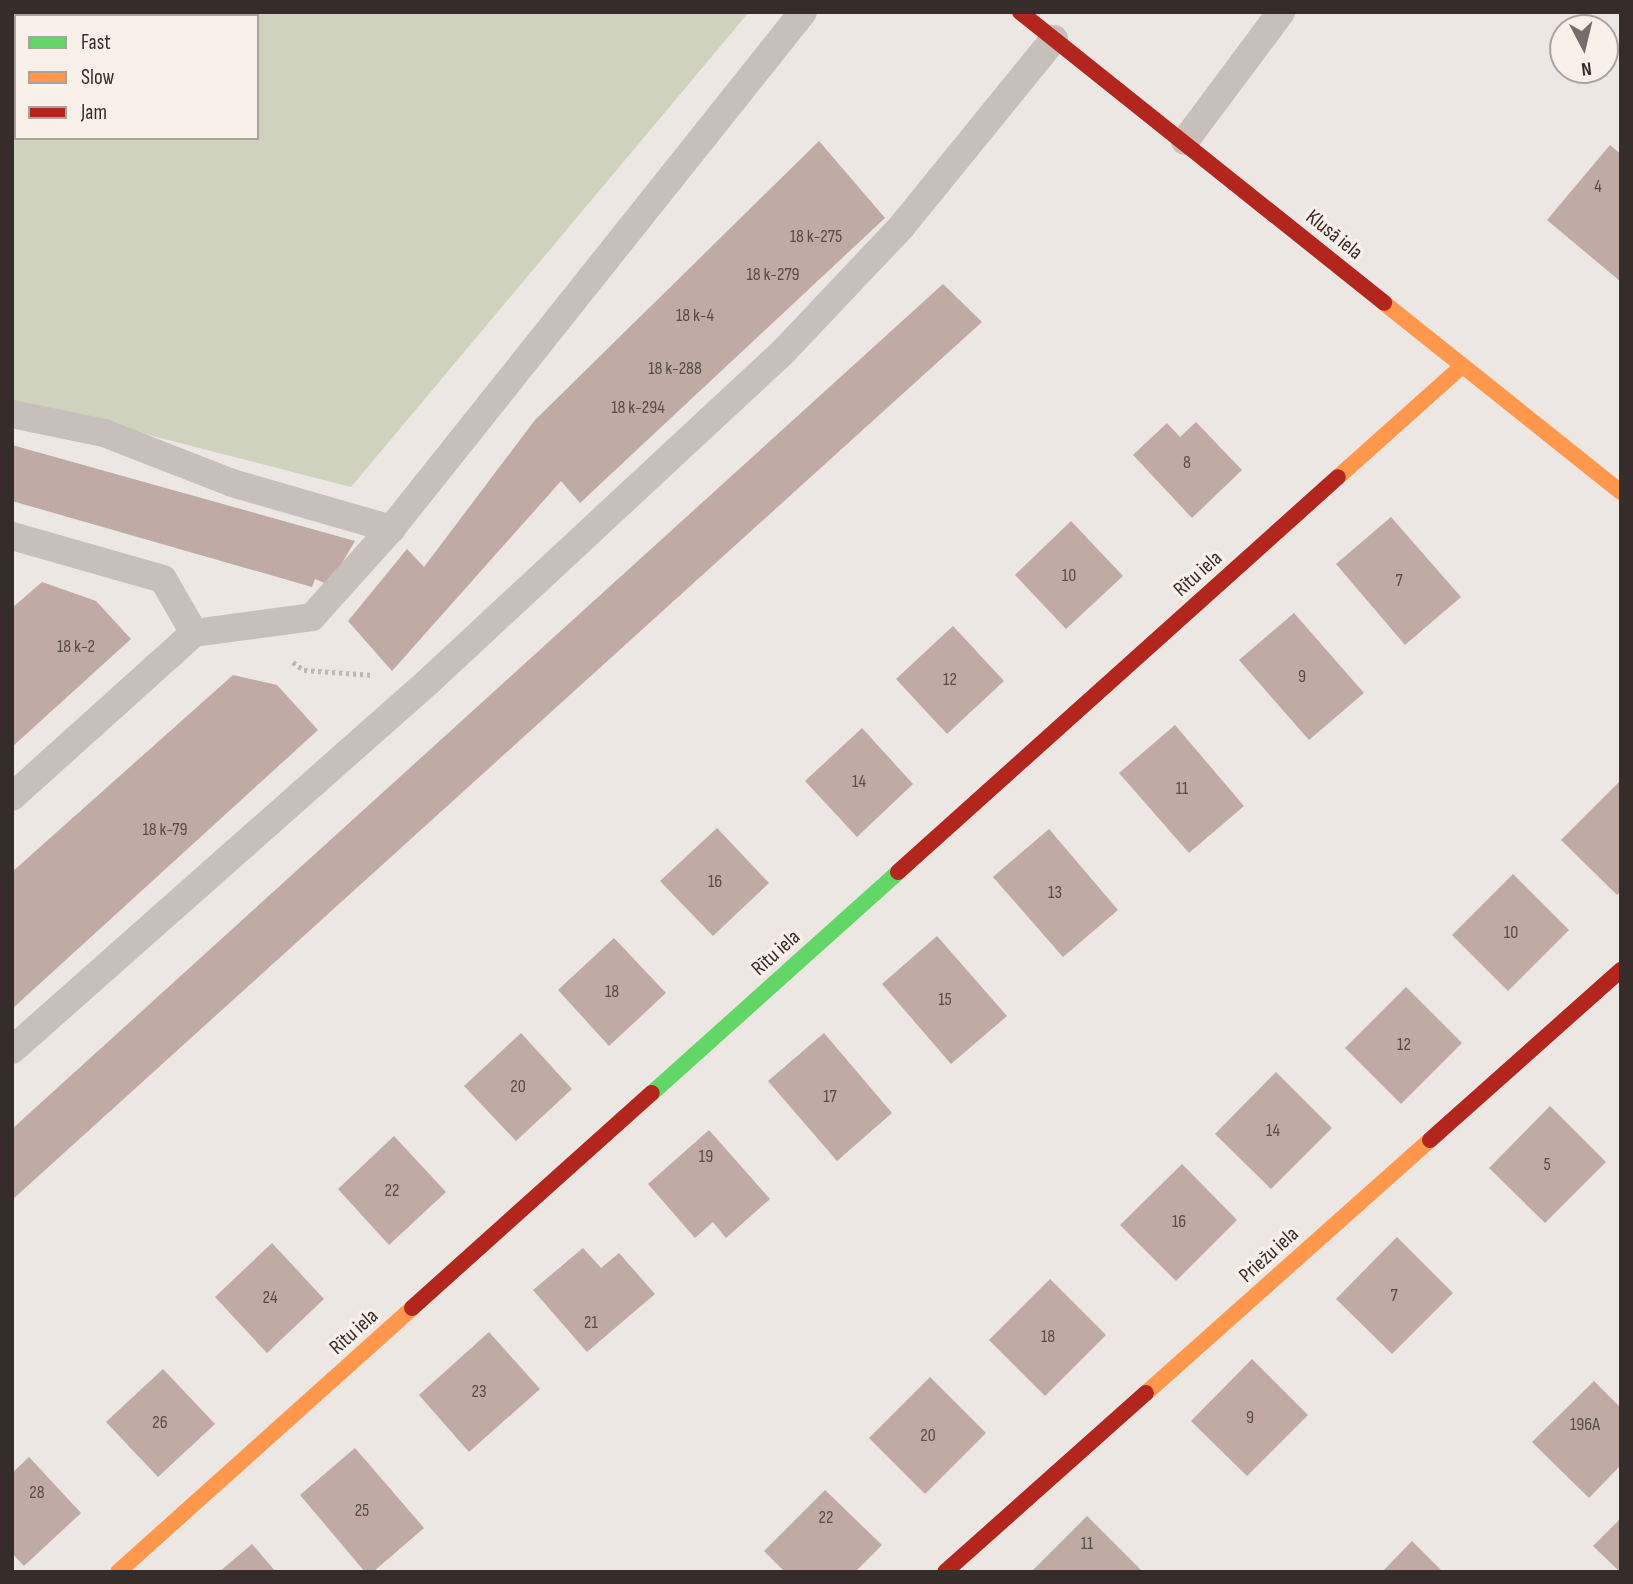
<!DOCTYPE html>
<meta charset="utf-8">
<style>
body{margin:0}
#map{position:relative;width:1633px;height:1584px;overflow:hidden;background:#ece7e2;font-family:"Sofia Sans Condensed",sans-serif}
div>[style]{position:absolute}
[style*='--x']{left:calc(var(--x)*1px);top:calc(var(--y)*1px);width:calc(var(--w)*1px);rotate:calc(var(--a)*1deg)}
.green>*{inset:0;background:#cfd2bc}
.building>*{inset:0;background:#bfaaa4}
.path>*{height:4.5px;margin-top:-2.25px;transform-origin:0;background:repeating-linear-gradient(90deg,#beb7b3 0 3.5px,transparent 0 7px)}
.lane>*{height:28px;margin:-14px;padding:0 14px;transform-origin:14px;border-radius:14px;background:#c6bfba}
.fast>*{height:16px;margin:-8px;padding:0 8px;transform-origin:8px;border-radius:8px;background:#63d668}
.slow>*{height:16px;margin:-8px;padding:0 8px;transform-origin:8px;border-radius:8px;background:#ff974d}
.jam>*{height:16px;margin:-8px;padding:0 8px;transform-origin:8px;border-radius:8px;background:#b3261e}
span{translate:-50% -50%;white-space:nowrap;text-align:center;line-height:1.15;-webkit-text-stroke:7px #f9f0e9;paint-order:stroke}
.number-label{font-size:18px;color:#584c48}
.number-label span{-webkit-text-stroke-width:0}
.street-label{font-size:21px;color:#362c29}
.frame{position:absolute;inset:0;border:14px solid #362c29;pointer-events:none}
.legend{position:absolute;left:14px;top:14px;width:245px;height:126px;box-sizing:border-box;background:#f9f0e9;border:2px solid #aba29c;margin:0;padding:9px 12px;list-style:none;font-size:21px;color:#362c29}
.legend li{display:flex;align-items:center;gap:14px;height:35px}
.legend b{width:35px;border:2px solid #aba29c}
.north{position:absolute;left:1549px;top:14px;width:70px;height:70px;box-sizing:border-box;background:#f9f0e9;border:2px solid #aba29c;border-radius:50%;rotate:173deg;font-size:19px;font-weight:700;line-height:28px;text-align:center;color:#362c29}
.north::after{content:'';display:block;margin:auto;width:24px;height:32px;background:#766d6a;clip-path:polygon(50% 0,100% 100%,50% 72%,0 100%)}
</style>
<div id="map">
<div class="green">
<i style="clip-path:polygon(evenodd,12px 12px,749px 12px,351px 487px,12px 400px,12px 12px,16px 16px,257px 16px,257px 138px,16px 138px,16px 16px)"></i>
</div>
<div class="building">
<i style="clip-path:polygon(819px 141px,885px 218px,580px 503px,561px 481px,392px 671px,348px 621px,407px 549px,424px 567px,535px 420px)"></i>
<i style="clip-path:polygon(1610px 145px,1621px 154px,1621px 282px,1547px 220px)"></i>
<i style="clip-path:polygon(943px 284px,982px 322px,12px 1200px,12px 1129px)"></i>
<i style="clip-path:polygon(1196px 422px,1242px 470px,1192px 518px,1133px 455px,1167px 423px,1180px 437px)"></i>
<i style="clip-path:polygon(12px 445px,355px 541px,329px 585px,315px 579px,312px 587px,12px 501px)"></i>
<i style="clip-path:polygon(1391px 517px,1461px 597px,1405px 645px,1336px 564px)"></i>
<i style="clip-path:polygon(1071px 521px,1123px 576px,1066px 629px,1015px 575px)"></i>
<i style="clip-path:polygon(42px 582px,96px 601px,131px 639px,12px 747px,12px 608px)"></i>
<i style="clip-path:polygon(1294px 613px,1364px 693px,1309px 740px,1239px 660px)"></i>
<i style="clip-path:polygon(953px 626px,1004px 681px,947px 734px,896px 679px)"></i>
<i style="clip-path:polygon(233px 675px,277px 685px,318px 730px,12px 1009px,12px 872px)"></i>
<i style="clip-path:polygon(1175px 725px,1244px 806px,1189px 853px,1119px 773px)"></i>
<i style="clip-path:polygon(862px 728px,913px 784px,857px 837px,805px 781px)"></i>
<i style="clip-path:polygon(1621px 780px,1621px 891px,1617px 895px,1561px 840px)"></i>
<i style="clip-path:polygon(717px 828px,769px 883px,713px 936px,660px 881px)"></i>
<i style="clip-path:polygon(1049px 829px,1118px 910px,1063px 957px,993px 877px)"></i>
<i style="clip-path:polygon(1513px 874px,1569px 930px,1508px 991px,1452px 935px)"></i>
<i style="clip-path:polygon(937px 936px,1007px 1016px,951px 1064px,882px 984px)"></i>
<i style="clip-path:polygon(614px 938px,666px 993px,609px 1046px,558px 990px)"></i>
<i style="clip-path:polygon(1406px 987px,1462px 1043px,1401px 1104px,1345px 1048px)"></i>
<i style="clip-path:polygon(521px 1033px,572px 1089px,516px 1141px,464px 1086px)"></i>
<i style="clip-path:polygon(824px 1033px,892px 1113px,837px 1161px,768px 1081px)"></i>
<i style="clip-path:polygon(1276px 1072px,1332px 1128px,1271px 1189px,1215px 1134px)"></i>
<i style="clip-path:polygon(1550px 1106px,1606px 1162px,1545px 1223px,1489px 1168px)"></i>
<i style="clip-path:polygon(709px 1130px,770px 1199px,726px 1238px,713px 1222px,695px 1238px,648px 1184px)"></i>
<i style="clip-path:polygon(394px 1136px,446px 1192px,389px 1245px,338px 1189px)"></i>
<i style="clip-path:polygon(1182px 1164px,1237px 1220px,1176px 1281px,1120px 1225px)"></i>
<i style="clip-path:polygon(1397px 1237px,1453px 1293px,1392px 1354px,1336px 1299px)"></i>
<i style="clip-path:polygon(272px 1243px,324px 1299px,267px 1353px,215px 1297px)"></i>
<i style="clip-path:polygon(583px 1248px,601px 1268px,619px 1253px,655px 1294px,587px 1352px,533px 1290px)"></i>
<i style="clip-path:polygon(1050px 1279px,1106px 1335px,1045px 1396px,989px 1340px)"></i>
<i style="clip-path:polygon(489px 1332px,540px 1389px,469px 1452px,419px 1395px)"></i>
<i style="clip-path:polygon(1252px 1359px,1308px 1415px,1247px 1476px,1191px 1421px)"></i>
<i style="clip-path:polygon(163px 1369px,215px 1424px,158px 1477px,106px 1422px)"></i>
<i style="clip-path:polygon(930px 1377px,986px 1433px,925px 1494px,869px 1438px)"></i>
<i style="clip-path:polygon(1594px 1381px,1621px 1408px,1621px 1465px,1589px 1498px,1532px 1442px)"></i>
<i style="clip-path:polygon(355px 1448px,424px 1528px,373px 1572px,365px 1572px,300px 1495px)"></i>
<i style="clip-path:polygon(29px 1457px,81px 1513px,24px 1566px,12px 1553px,12px 1473px)"></i>
<i style="clip-path:polygon(825px 1490px,882px 1545px,855px 1572px,785px 1572px,764px 1551px)"></i>
<i style="clip-path:polygon(1087px 1516px,1143px 1572px,1031px 1572px)"></i>
<i style="clip-path:polygon(1621px 1518px,1621px 1572px,1620px 1572px,1593px 1546px)"></i>
<i style="clip-path:polygon(1412px 1541px,1443px 1572px,1382px 1572px)"></i>
<i style="clip-path:polygon(252px 1544px,276px 1572px,219px 1572px)"></i>
</div>
<div class="path">
<i style="--x:293;--y:662;--w:14;--a:36"></i>
<i style="--x:304;--y:670;--w:69;--a:4.1"></i>
</div>
<div class="lane">
<i style="--x:1185;--y:141;--w:161;--a:-53.3"></i>
<i style="--x:12;--y:414;--w:94;--a:11.7"></i>
<i style="--x:104;--y:433;--w:137;--a:21.3"></i>
<i style="--x:232;--y:483;--w:166;--a:16.1"></i>
<i style="--x:12;--y:536;--w:157;--a:15.9"></i>
<i style="--x:163;--y:579;--w:62;--a:60.1"></i>
<i style="--x:194;--y:633;--w:245;--a:138"></i>
<i style="--x:194;--y:633;--w:119;--a:-7.7"></i>
<i style="--x:312;--y:617;--w:118;--a:-48.1"></i>
<i style="--x:391;--y:529;--w:661;--a:-51.45"></i>
<i style="--x:12;--y:1050;--w:558;--a:-41.51"></i>
<i style="--x:430;--y:680;--w:482;--a:-42.9"></i>
<i style="--x:783;--y:352;--w:173;--a:-46.6"></i>
<i style="--x:902;--y:226;--w:241;--a:-50.9"></i>
</div>
<div class="fast">
<i style="--x:652;--y:1093;--w:331;--a:-41.9"></i>
</div>
<div class="slow">
<i style="--x:1384;--y:303;--w:303;--a:38.6"></i>
<i style="--x:1338;--y:477;--w:166;--a:-41.8"></i>
<i style="--x:1146;--y:1393;--w:380;--a:-41.7"></i>
<i style="--x:118;--y:1572;--w:395;--a:-41.9"></i>
</div>
<div class="jam">
<i style="--x:1020;--y:12;--w:466;--a:38.6"></i>
<i style="--x:898;--y:872;--w:591;--a:-41.92"></i>
<i style="--x:1430;--y:1140;--w:256;--a:-41.7"></i>
<i style="--x:412;--y:1308;--w:322;--a:-41.9"></i>
<i style="--x:945;--y:1572;--w:269;--a:-41.7"></i>
</div>
<div class="number-label">
<span style="left:1598px;top:187px">4</span>
<span style="left:816px;top:237px">18 k-275</span>
<span style="left:773px;top:275px">18 k-279</span>
<span style="left:695px;top:316px">18 k-4</span>
<span style="left:675px;top:369px">18 k-288</span>
<span style="left:638px;top:408px">18 k-294</span>
<span style="left:1187px;top:463px">8</span>
<span style="left:1069px;top:576px">10</span>
<span style="left:1399px;top:581px">7</span>
<span style="left:76px;top:647px">18 k-2</span>
<span style="left:1302px;top:677px">9</span>
<span style="left:950px;top:680px">12</span>
<span style="left:859px;top:782px">14</span>
<span style="left:1182px;top:789px">11</span>
<span style="left:165px;top:830px">18 k-79</span>
<span style="left:715px;top:882px">16</span>
<span style="left:1055px;top:893px">13</span>
<span style="left:1511px;top:933px">10</span>
<span style="left:612px;top:992px">18</span>
<span style="left:945px;top:1000px">15</span>
<span style="left:1404px;top:1045px">12</span>
<span style="left:518px;top:1087px">20</span>
<span style="left:830px;top:1097px">17</span>
<span style="left:1273px;top:1131px">14</span>
<span style="left:706px;top:1157px">19</span>
<span style="left:1547px;top:1165px">5</span>
<span style="left:392px;top:1191px">22</span>
<span style="left:1179px;top:1222px">16</span>
<span style="left:1394px;top:1296px">7</span>
<span style="left:270px;top:1298px">24</span>
<span style="left:591px;top:1323px">21</span>
<span style="left:1048px;top:1337px">18</span>
<span style="left:479px;top:1392px">23</span>
<span style="left:1250px;top:1418px">9</span>
<span style="left:160px;top:1423px">26</span>
<span style="left:1585px;top:1425px">196A</span>
<span style="left:928px;top:1436px">20</span>
<span style="left:37px;top:1493px">28</span>
<span style="left:362px;top:1511px">25</span>
<span style="left:826px;top:1518px">22</span>
<span style="left:1087px;top:1544px">11</span>
</div>
<div class="street-label">
<span style="left:1334px;top:235px;rotate:39deg">Klusā iela</span>
<span style="left:1198px;top:574px;rotate:-42deg">Rītu iela</span>
<span style="left:776px;top:953px;rotate:-42deg">Rītu iela</span>
<span style="left:1269px;top:1255px;rotate:-42deg">Priežu iela</span>
<span style="left:354px;top:1332px;rotate:-42deg">Rītu iela</span>
</div>
<div class="frame"></div>
<ul class="legend">
<li><b style="height:9px;background:#63d668"></b>Fast</li>
<li><b style="height:9px;background:#ff974d"></b>Slow</li>
<li><b style="height:9px;background:#b3261e"></b>Jam</li>
</ul>
<div class="north">N</div>
</div>
